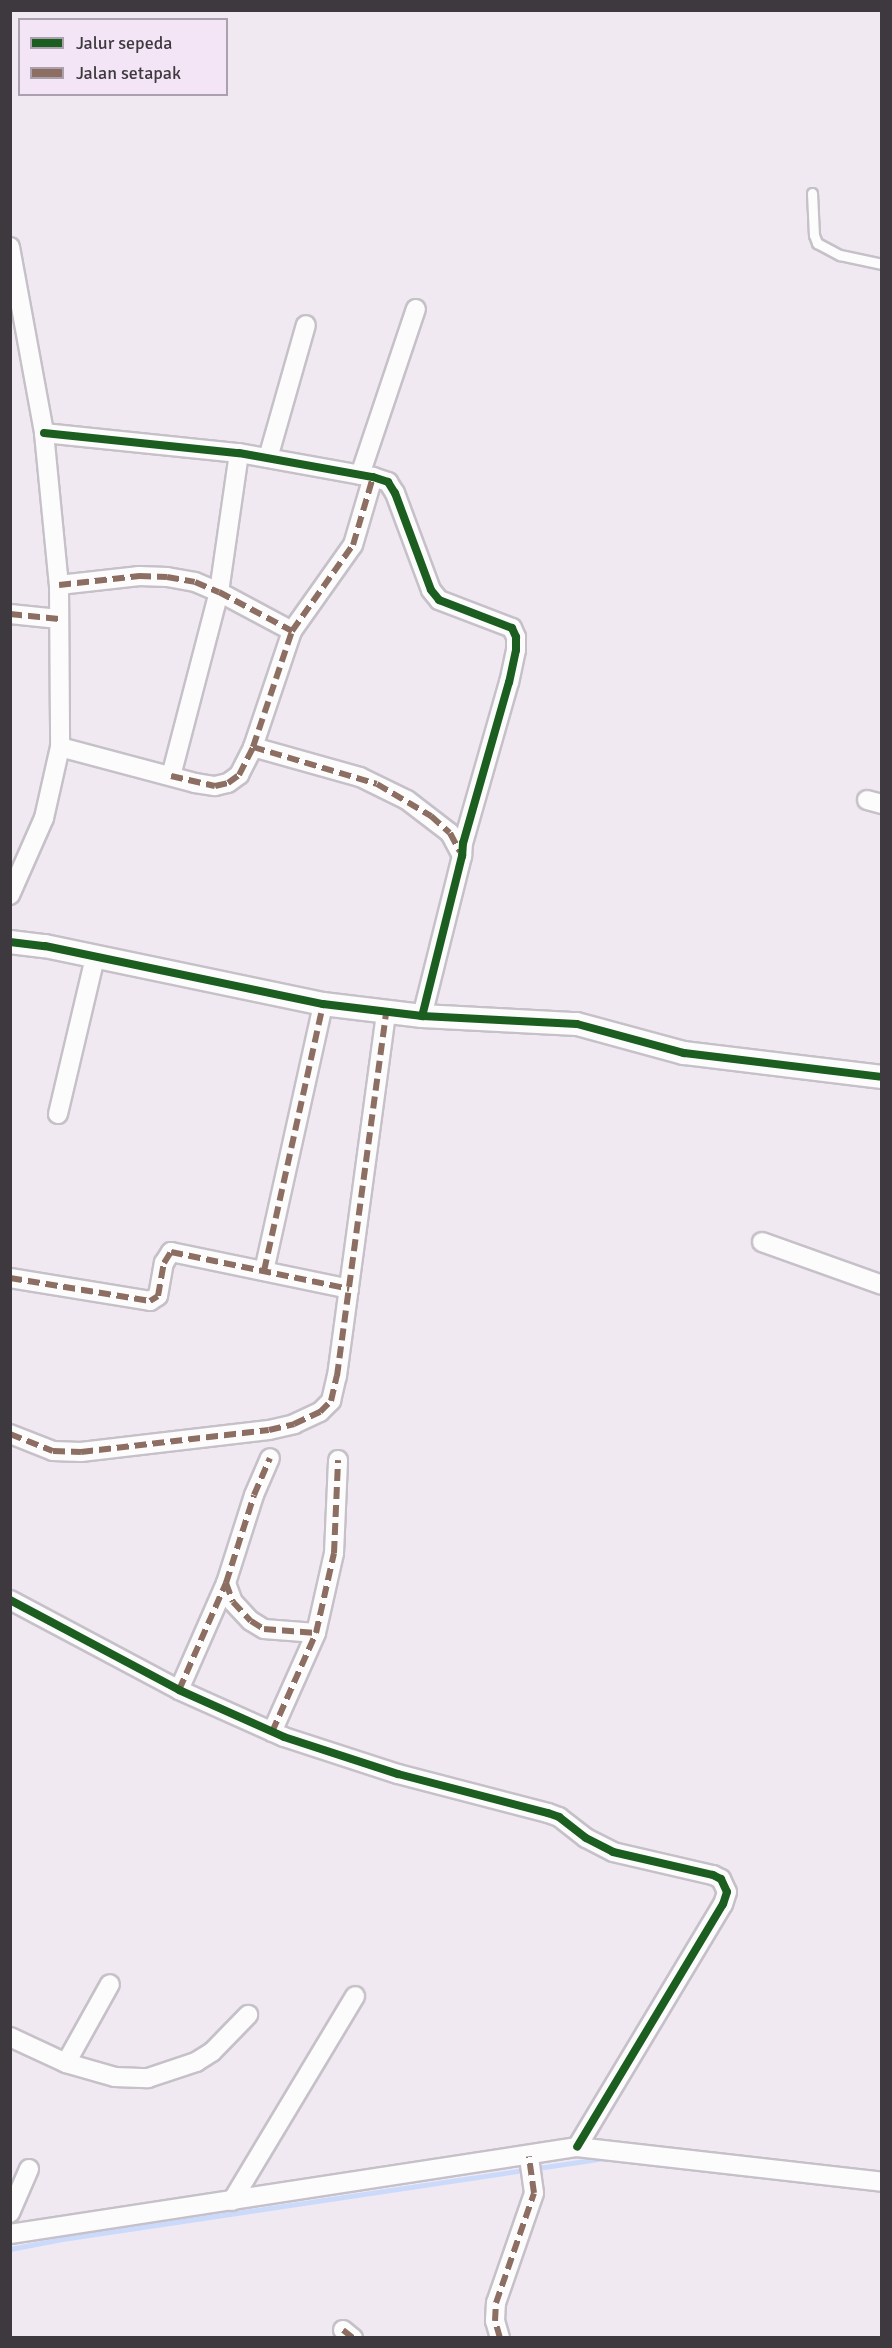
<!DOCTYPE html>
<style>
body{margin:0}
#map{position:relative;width:892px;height:2348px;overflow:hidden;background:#f0e9f2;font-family:Signika,sans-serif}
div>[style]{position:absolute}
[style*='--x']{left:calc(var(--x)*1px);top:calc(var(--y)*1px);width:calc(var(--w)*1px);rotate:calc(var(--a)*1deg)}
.stream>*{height:5px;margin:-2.5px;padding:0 2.5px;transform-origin:2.5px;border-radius:2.5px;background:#cbdafb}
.roads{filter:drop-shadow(2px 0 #c6c0c8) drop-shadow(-2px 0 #c6c0c8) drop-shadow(0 2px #c6c0c8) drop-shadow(0 -2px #c6c0c8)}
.service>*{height:9px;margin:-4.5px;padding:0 4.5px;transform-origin:4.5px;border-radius:4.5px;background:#fdfcfd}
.minor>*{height:18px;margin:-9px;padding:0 9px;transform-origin:9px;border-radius:9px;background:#fdfcfd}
.tertiary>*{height:22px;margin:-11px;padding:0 11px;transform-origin:11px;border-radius:11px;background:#fdfcfd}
.quiet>*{height:6px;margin-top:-3px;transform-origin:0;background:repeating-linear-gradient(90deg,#8d6e63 0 12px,transparent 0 18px)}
.cycleway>*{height:8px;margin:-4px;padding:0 4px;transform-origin:4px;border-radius:4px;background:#1b5e20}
span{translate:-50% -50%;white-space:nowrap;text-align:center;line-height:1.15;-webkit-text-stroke:6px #f3e5f6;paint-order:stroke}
.frame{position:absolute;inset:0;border:12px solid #3e393f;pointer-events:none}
.legend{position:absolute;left:18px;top:18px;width:210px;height:78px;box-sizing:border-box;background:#f3e5f6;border:2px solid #aba0ad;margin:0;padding:8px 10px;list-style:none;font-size:18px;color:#3e393f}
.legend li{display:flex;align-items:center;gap:12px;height:30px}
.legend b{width:30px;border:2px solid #aba0ad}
</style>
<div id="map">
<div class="stream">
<i style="--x:10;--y:2249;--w:53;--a:-10.9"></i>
<i style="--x:62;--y:2239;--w:549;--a:-8.48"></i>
</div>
<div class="roads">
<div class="service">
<i style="--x:812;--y:193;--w:42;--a:87.3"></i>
<i style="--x:814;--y:235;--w:9;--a:69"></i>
<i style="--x:817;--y:243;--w:26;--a:28"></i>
<i style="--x:840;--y:255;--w:43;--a:12.1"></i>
</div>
<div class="minor">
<i style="--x:10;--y:247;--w:189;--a:79.6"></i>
<i style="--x:44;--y:433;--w:153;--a:84.4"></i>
<i style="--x:59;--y:585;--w:162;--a:89.6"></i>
<i style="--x:60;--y:747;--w:73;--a:102.7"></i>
<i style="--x:44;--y:818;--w:84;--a:113.8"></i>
<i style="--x:44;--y:433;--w:196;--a:5.9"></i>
<i style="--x:239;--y:453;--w:136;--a:10.2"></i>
<i style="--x:373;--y:477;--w:16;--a:18"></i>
<i style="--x:388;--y:482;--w:13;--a:58"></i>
<i style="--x:395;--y:493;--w:103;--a:69.6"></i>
<i style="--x:431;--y:590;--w:13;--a:51"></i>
<i style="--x:439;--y:600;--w:78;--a:21"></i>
<i style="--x:512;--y:628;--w:10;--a:66"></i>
<i style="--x:516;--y:637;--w:13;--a:90"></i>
<i style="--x:516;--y:650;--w:33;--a:102"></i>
<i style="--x:509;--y:682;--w:167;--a:105.9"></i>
<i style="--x:463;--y:843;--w:13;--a:94"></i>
<i style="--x:462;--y:856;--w:165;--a:104"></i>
<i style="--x:268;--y:458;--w:138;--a:-74.1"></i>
<i style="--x:360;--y:475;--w:175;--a:-71.4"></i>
<i style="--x:59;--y:585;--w:81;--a:-6.4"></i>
<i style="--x:139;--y:576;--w:28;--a:2"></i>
<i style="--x:167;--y:577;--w:28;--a:10"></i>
<i style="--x:195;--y:582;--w:26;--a:23"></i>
<i style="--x:219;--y:592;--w:83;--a:28.1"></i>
<i style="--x:10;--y:614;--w:49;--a:5.8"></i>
<i style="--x:60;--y:747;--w:140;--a:14.9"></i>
<i style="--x:195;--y:783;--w:20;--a:9"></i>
<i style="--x:215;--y:786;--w:13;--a:-13"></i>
<i style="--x:228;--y:783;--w:14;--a:-36"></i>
<i style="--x:239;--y:775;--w:31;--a:-63"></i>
<i style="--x:253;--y:747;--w:122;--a:-71.4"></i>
<i style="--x:292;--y:631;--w:105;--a:-54.7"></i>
<i style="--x:353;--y:545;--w:71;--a:-73.6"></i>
<i style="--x:253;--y:747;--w:111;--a:15.7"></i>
<i style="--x:360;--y:777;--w:52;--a:26.1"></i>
<i style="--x:407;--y:800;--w:54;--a:37.5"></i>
<i style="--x:450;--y:833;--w:26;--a:62"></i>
<i style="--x:171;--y:776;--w:190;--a:-75.4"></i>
<i style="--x:219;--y:592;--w:140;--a:-81.8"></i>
<i style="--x:867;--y:800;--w:16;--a:15"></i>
<i style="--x:58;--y:1114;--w:160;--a:-76.7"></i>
<i style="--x:762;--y:1242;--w:127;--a:19.7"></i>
<i style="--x:264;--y:1271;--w:273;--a:-77.5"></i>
<i style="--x:10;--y:1278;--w:142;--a:9.3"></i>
<i style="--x:150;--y:1301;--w:9;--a:-32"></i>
<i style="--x:158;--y:1296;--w:34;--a:-80"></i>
<i style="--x:164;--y:1263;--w:13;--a:-58"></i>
<i style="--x:171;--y:1252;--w:182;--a:11.7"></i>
<i style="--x:10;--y:1434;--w:46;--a:21.6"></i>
<i style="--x:53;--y:1451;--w:28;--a:2"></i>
<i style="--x:81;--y:1452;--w:189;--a:-6.7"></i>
<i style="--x:269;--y:1430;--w:26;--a:-13"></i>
<i style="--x:294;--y:1424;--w:29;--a:-25"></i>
<i style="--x:320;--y:1412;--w:16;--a:-45"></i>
<i style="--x:331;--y:1401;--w:26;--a:-77"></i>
<i style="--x:337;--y:1376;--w:367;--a:-82.3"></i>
<i style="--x:226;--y:1583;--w:20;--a:70"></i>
<i style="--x:233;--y:1602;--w:26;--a:47"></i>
<i style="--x:251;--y:1621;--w:15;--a:32"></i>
<i style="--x:264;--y:1629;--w:52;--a:4.4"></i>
<i style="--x:10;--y:1600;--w:191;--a:28"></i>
<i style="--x:179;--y:1690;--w:115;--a:24.1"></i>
<i style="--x:284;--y:1737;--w:120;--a:18"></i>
<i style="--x:398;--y:1774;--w:155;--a:14.6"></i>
<i style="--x:548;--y:1813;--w:12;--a:20"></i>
<i style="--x:559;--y:1817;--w:34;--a:38"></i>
<i style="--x:586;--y:1838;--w:30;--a:27"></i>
<i style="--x:613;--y:1852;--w:103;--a:13"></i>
<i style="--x:713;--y:1875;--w:9;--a:27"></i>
<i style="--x:721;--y:1879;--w:14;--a:65"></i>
<i style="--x:727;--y:1892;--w:13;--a:108"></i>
<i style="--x:723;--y:1904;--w:283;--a:121"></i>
<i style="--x:179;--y:1690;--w:117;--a:-66.3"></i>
<i style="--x:226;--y:1583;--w:92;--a:-72.3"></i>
<i style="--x:254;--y:1495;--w:40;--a:-66.6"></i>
<i style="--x:272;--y:1732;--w:108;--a:-66"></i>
<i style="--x:316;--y:1633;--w:82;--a:-77.3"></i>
<i style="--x:334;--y:1553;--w:93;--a:-87.5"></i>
<i style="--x:10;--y:2037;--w:62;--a:24.9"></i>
<i style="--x:66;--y:2063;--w:51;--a:15.9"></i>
<i style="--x:115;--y:2077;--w:33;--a:2"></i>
<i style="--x:148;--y:2078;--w:51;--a:-18.4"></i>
<i style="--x:196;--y:2062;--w:19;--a:-32"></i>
<i style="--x:212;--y:2052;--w:52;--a:-45.8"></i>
<i style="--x:66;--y:2063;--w:90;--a:-60.9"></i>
<i style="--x:232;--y:2201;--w:239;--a:-59"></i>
<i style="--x:10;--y:2213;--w:48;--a:-66.6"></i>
<i style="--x:10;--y:2234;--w:574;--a:-8.72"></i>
<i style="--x:577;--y:2147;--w:307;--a:6.5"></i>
<i style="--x:343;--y:2330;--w:13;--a:39"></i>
<i style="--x:500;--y:2338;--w:18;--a:-106"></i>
<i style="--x:495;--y:2321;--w:18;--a:-87"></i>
<i style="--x:496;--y:2303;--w:116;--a:-70.9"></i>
<i style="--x:534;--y:2193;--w:37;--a:-98"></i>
</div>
<div class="tertiary">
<i style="--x:10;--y:942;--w:35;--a:7"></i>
<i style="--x:45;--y:946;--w:284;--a:11.8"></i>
<i style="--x:323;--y:1004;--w:100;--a:6.9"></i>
<i style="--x:422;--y:1016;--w:155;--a:3"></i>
<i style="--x:577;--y:1024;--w:111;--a:15.2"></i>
<i style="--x:684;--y:1053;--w:199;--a:6.9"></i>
</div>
</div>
<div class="quiet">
<i style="--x:59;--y:585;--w:81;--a:-6.4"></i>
<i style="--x:139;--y:576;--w:28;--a:2"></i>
<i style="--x:167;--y:577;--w:28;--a:10"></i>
<i style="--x:195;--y:582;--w:26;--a:23"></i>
<i style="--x:219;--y:592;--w:83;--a:28.1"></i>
<i style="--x:10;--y:614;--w:49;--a:5.8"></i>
<i style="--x:253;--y:747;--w:129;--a:16.6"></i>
<i style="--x:377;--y:784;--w:63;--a:30.7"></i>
<i style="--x:431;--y:816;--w:25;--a:42"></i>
<i style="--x:450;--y:833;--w:21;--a:62"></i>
<i style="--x:171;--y:776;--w:45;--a:12.8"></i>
<i style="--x:215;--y:786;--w:13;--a:-13"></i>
<i style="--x:228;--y:783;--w:14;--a:-36"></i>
<i style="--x:239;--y:775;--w:31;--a:-63"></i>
<i style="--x:253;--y:747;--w:122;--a:-71.4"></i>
<i style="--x:292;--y:631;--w:105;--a:-54.7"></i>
<i style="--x:353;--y:545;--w:71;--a:-73.6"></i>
<i style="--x:373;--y:477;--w:5;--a:22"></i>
<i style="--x:264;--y:1271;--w:273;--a:-77.5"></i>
<i style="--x:10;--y:1278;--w:142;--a:9.3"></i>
<i style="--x:150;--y:1301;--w:9;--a:-32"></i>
<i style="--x:158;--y:1296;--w:34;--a:-80"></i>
<i style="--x:164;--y:1263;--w:13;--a:-58"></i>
<i style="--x:171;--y:1252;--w:182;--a:11.7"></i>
<i style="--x:10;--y:1434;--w:46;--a:21.6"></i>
<i style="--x:53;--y:1451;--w:28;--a:2"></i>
<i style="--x:81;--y:1452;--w:189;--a:-6.7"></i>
<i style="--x:269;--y:1430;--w:26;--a:-13"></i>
<i style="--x:294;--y:1424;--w:29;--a:-25"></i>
<i style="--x:320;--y:1412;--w:16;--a:-45"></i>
<i style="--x:331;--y:1401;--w:26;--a:-77"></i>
<i style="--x:337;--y:1376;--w:367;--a:-82.3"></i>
<i style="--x:226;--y:1583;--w:20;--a:70"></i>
<i style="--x:233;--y:1602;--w:26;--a:47"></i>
<i style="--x:251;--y:1621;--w:15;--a:32"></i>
<i style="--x:264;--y:1629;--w:52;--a:4.4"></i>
<i style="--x:179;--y:1690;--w:117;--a:-66.3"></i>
<i style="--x:226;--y:1583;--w:92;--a:-72.3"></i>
<i style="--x:254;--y:1495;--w:40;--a:-66.6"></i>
<i style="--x:272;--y:1732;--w:108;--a:-66"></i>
<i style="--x:316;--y:1633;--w:82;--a:-77.3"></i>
<i style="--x:334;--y:1553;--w:93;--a:-87.5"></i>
<i style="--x:343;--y:2330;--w:13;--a:39"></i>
<i style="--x:500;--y:2338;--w:18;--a:-106"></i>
<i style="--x:495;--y:2321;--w:18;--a:-87"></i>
<i style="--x:496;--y:2303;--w:116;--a:-70.9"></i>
<i style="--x:534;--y:2193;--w:37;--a:-98"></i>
</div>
<div class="cycleway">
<i style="--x:44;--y:433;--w:196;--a:5.9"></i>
<i style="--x:239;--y:453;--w:136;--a:10.2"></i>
<i style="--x:373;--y:477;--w:16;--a:18"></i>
<i style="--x:388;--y:482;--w:13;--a:58"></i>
<i style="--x:395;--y:493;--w:103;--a:69.6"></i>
<i style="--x:431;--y:590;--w:13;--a:51"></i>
<i style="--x:439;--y:600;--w:78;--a:21"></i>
<i style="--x:512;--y:628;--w:10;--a:66"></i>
<i style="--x:516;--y:637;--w:13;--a:90"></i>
<i style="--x:516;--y:650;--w:33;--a:102"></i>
<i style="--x:509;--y:682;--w:167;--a:105.9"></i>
<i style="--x:463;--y:843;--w:13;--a:94"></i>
<i style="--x:462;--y:856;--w:165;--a:104"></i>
<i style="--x:10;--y:942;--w:35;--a:7"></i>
<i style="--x:45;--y:946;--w:284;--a:11.8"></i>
<i style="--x:323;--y:1004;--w:100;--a:6.9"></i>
<i style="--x:422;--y:1016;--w:155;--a:3"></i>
<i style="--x:577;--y:1024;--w:111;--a:15.2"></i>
<i style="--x:684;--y:1053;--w:199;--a:6.9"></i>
<i style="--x:10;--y:1600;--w:191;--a:28"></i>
<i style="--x:179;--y:1690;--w:115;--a:24.1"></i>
<i style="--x:284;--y:1737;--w:120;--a:18"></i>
<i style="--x:398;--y:1774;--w:155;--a:14.6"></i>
<i style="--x:548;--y:1813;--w:12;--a:20"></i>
<i style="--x:559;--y:1817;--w:34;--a:38"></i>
<i style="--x:586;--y:1838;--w:30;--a:27"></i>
<i style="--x:613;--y:1852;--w:103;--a:13"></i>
<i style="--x:713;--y:1875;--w:9;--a:27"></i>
<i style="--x:721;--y:1879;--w:14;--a:65"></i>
<i style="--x:727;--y:1892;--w:13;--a:108"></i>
<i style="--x:723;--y:1904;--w:283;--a:121"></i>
</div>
<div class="frame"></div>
<ul class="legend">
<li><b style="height:8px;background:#1b5e20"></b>Jalur sepeda</li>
<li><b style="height:8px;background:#8d6e63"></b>Jalan setapak</li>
</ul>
</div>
